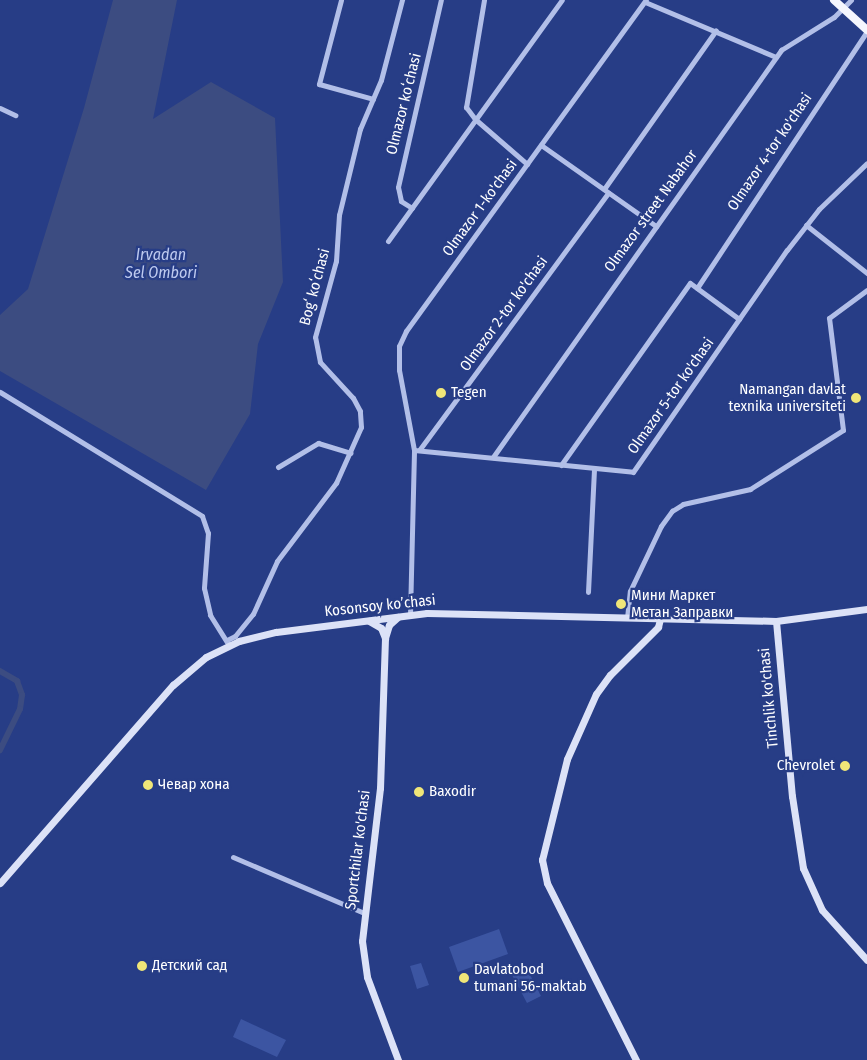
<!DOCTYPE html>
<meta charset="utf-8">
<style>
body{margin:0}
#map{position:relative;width:867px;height:1060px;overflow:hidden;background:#273d86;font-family:"Fira Sans Condensed",sans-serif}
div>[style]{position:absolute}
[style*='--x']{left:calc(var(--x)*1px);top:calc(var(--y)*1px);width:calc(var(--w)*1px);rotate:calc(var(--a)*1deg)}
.green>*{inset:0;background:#3c55a2}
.water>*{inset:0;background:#3c4c81}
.canal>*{height:6px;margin:-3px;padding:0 3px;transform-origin:3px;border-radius:3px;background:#3c4c81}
.street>*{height:5px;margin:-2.5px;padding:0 2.5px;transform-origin:2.5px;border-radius:2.5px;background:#b2bfe8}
.secondary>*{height:7px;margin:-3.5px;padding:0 3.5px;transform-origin:3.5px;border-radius:3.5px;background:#dce2f7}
.primary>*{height:8px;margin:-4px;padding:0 4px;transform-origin:4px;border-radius:4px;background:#f4f6fe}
.dots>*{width:14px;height:14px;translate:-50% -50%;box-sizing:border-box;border:2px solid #273d86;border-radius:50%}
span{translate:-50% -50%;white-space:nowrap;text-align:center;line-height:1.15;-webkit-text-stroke:4.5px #273d86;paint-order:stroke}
.street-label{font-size:15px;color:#fff}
.poi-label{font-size:15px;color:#fff}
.right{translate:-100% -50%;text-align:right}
.left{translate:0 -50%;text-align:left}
.water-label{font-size:16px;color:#becaef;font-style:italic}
</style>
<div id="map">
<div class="green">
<i style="clip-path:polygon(499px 929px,508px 954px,458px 972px,449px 947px)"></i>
<i style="clip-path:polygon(421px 963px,429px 985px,417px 989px,410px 966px)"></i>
<i style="clip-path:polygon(526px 967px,541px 996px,527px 1003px,512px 975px)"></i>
<i style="clip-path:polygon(241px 1019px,286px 1040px,277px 1057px,233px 1037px)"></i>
</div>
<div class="water">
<i style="clip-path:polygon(113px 0,177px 0,153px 119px,211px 82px,275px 118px,283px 282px,258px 344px,250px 414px,206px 490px,0 371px,0 315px,28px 289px,84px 108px)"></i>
</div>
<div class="canal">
<i style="--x:0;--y:671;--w:20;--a:30"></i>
<i style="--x:17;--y:681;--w:15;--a:70"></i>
<i style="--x:22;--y:695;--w:14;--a:98"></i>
<i style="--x:20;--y:709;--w:46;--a:116"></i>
</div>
<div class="street">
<i style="--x:341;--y:0;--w:87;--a:104.7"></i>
<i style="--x:319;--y:84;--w:56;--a:15.5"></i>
<i style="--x:484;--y:0;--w:109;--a:99.5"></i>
<i style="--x:466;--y:107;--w:15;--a:53"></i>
<i style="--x:475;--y:119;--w:69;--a:40.9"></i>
<i style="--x:645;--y:2;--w:142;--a:22.8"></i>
<i style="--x:0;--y:108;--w:17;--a:25"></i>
<i style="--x:541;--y:145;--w:141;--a:35.2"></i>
<i style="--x:604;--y:189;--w:194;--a:-54.8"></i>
<i style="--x:412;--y:208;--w:13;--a:-148"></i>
<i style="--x:401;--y:201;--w:14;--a:-102"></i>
<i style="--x:398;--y:187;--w:192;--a:-77.1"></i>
<i style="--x:806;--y:225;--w:78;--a:38.2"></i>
<i style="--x:388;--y:241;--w:297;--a:-54.2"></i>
<i style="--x:697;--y:288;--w:308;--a:-56.5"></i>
<i style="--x:0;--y:392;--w:237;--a:31.5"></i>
<i style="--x:202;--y:516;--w:18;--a:71"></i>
<i style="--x:208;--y:533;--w:55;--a:94.2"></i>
<i style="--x:204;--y:588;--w:28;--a:77"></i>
<i style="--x:210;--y:615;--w:32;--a:58"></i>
<i style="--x:420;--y:449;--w:318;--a:-53.7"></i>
<i style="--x:414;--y:450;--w:220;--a:5.7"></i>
<i style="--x:633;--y:472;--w:270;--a:-55.3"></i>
<i style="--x:787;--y:250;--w:52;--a:-52"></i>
<i style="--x:819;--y:209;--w:66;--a:-43.8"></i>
<i style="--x:493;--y:457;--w:499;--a:-54.7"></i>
<i style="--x:781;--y:50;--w:62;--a:-31.9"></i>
<i style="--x:834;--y:17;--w:24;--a:-45"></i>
<i style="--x:561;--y:465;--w:223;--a:-54.7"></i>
<i style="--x:690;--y:283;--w:61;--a:36.3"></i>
<i style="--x:278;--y:467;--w:47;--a:-31"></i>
<i style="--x:318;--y:443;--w:34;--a:17"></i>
<i style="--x:588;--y:592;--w:123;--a:-87.2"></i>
<i style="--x:410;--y:615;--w:165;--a:-88.6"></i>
<i style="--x:414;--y:450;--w:81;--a:-100.6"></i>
<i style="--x:399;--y:370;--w:24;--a:-90"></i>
<i style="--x:399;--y:346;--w:17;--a:-65"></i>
<i style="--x:406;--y:331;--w:409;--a:-54.1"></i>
<i style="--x:627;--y:618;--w:27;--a:-84"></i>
<i style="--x:630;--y:591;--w:72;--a:-64.5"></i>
<i style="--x:661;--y:526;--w:19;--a:-54"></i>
<i style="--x:672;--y:511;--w:13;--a:-32"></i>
<i style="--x:683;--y:504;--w:69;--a:-12.6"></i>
<i style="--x:750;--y:489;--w:110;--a:-32.4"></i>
<i style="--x:843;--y:430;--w:113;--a:-97.1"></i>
<i style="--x:829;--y:318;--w:47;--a:-36.4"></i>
<i style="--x:227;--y:640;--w:9;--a:-27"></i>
<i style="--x:235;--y:636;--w:28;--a:-51"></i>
<i style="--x:253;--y:614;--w:58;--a:-65.6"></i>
<i style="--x:277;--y:561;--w:98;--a:-52.9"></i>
<i style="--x:336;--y:483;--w:61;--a:-65.9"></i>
<i style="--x:361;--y:427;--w:16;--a:-94"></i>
<i style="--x:360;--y:411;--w:15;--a:-118"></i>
<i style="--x:353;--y:398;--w:49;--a:-132.5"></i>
<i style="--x:320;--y:362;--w:25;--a:-101"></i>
<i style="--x:315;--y:337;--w:79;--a:-74.6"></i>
<i style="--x:336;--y:261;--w:46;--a:-86.3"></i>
<i style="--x:339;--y:215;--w:89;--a:-76.3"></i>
<i style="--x:360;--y:129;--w:53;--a:-66.8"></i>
<i style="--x:381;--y:80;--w:83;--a:-75.3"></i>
<i style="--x:233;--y:857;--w:142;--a:23.1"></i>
</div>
<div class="secondary">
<i style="--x:369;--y:621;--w:14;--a:30"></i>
<i style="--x:381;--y:628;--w:11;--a:68"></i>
<i style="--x:385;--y:638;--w:14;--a:-73"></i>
<i style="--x:389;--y:625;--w:12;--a:-42"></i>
<i style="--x:776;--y:621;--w:176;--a:84.8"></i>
<i style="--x:792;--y:796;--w:73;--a:81.3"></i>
<i style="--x:803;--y:868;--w:46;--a:65.7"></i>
<i style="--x:822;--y:910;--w:67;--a:48"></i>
<i style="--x:385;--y:638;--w:150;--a:91.9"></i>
<i style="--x:380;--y:788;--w:154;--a:96.7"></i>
<i style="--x:362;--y:941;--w:36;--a:82"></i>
<i style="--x:367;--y:977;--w:89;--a:69.5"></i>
<i style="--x:0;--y:883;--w:263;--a:-48.9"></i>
<i style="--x:173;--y:685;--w:43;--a:-40.3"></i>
<i style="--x:206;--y:657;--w:37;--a:-26"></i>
<i style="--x:239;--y:641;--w:38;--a:-14"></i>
<i style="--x:276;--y:632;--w:152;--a:-7.2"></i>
<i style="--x:427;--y:613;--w:349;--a:1.3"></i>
<i style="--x:776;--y:621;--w:92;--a:-7.5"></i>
<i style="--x:636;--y:1060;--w:198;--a:-116.7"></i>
<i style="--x:547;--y:883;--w:24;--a:-102"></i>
<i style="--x:542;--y:860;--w:104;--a:-76.1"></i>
<i style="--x:567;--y:759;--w:71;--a:-66"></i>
<i style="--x:596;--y:694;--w:24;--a:-54"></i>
<i style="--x:610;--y:675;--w:68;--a:-45"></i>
<i style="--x:658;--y:627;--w:8;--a:-76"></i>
</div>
<div class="primary">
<i style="--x:834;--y:0;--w:45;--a:42.3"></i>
</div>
<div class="dots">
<i style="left:441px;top:393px;background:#f0e678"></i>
<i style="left:856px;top:398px;background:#f0e678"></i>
<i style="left:621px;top:604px;background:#f0e678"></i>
<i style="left:845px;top:766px;background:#f0e678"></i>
<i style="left:148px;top:785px;background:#f0e678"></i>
<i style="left:419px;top:792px;background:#f0e678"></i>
<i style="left:142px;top:966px;background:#f0e678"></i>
<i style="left:464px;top:978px;background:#f0e678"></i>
</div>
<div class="street-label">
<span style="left:404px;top:104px;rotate:-76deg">Olmazor koʻchasi</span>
<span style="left:770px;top:152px;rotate:-56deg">Olmazor 4-tor ko'chasi</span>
<span style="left:480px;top:208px;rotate:-54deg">Olmazor 1-ko'chasi</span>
<span style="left:651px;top:211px;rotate:-54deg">Olmazor street Nabahor</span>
<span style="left:315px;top:287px;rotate:-75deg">Bogʻ koʻchasi</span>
<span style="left:504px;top:314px;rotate:-54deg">Olmazor 2-tor ko'chasi</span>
<span style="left:671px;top:396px;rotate:-55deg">Olmazor 5-tor ko'chasi</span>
<span style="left:380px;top:606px;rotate:-6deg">Kosonsoy ko’chasi</span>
<span style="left:769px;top:698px;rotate:-95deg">Tinchlik ko'chasi</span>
<span style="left:358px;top:850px;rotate:-83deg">Sportchilar ko'chasi</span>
</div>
<div class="poi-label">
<span class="right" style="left:846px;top:398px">Namangan davlat<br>texnika universiteti</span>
<span class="left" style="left:451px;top:393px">Tegen</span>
<span class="left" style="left:631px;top:604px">Мини Маркет<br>Метан Заправки</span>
<span class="right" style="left:835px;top:766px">Chevrolet</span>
<span class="left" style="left:158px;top:785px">Чевар хона</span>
<span class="left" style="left:429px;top:792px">Baxodir</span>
<span class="left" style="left:152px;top:966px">Детский сад</span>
<span class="left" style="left:474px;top:978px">Davlatobod<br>tumani 56-maktab</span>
</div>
<div class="water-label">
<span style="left:161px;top:264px">Irvadan<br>Sel Ombori</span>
</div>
</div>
